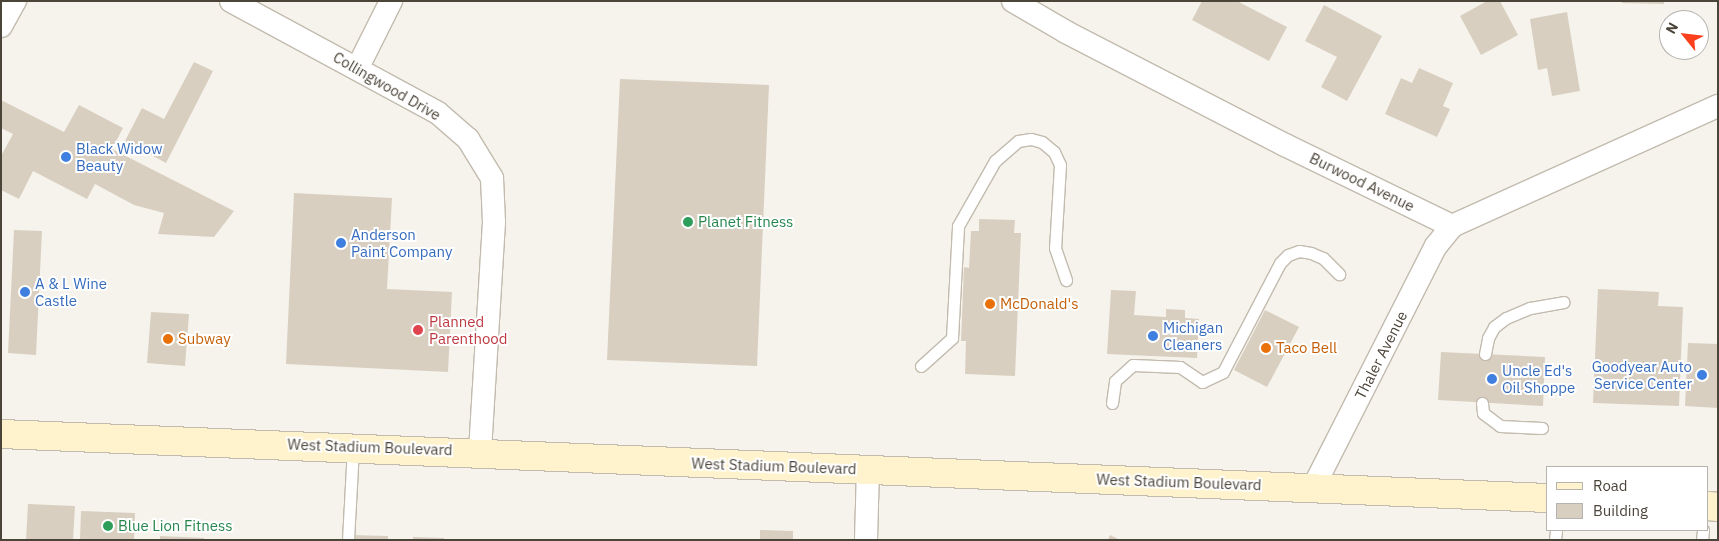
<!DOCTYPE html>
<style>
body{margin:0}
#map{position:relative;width:1719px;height:541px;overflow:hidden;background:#f6f3ec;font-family:"IBM Plex Sans",sans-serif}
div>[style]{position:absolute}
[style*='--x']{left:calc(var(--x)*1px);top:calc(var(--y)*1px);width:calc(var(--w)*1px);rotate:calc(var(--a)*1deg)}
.building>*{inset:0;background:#d8cfc1}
.roads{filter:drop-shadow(1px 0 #c2bbae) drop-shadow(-1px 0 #c2bbae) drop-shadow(0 1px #c2bbae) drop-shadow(0 -1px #c2bbae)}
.service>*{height:11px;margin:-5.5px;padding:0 5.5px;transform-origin:5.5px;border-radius:5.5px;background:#fff}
.minor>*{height:22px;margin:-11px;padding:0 11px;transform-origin:11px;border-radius:11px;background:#fff}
.secondary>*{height:28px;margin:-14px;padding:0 14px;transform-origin:14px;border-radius:14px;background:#fff3cd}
.dots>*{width:14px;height:14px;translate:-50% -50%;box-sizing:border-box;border:2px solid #fff;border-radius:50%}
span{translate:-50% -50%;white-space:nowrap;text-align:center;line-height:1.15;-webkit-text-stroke:4px #fff;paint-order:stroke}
.street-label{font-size:15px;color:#4b4439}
.shop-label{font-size:15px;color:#366cbe}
.left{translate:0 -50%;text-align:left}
.right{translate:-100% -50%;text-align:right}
.leisure-label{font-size:15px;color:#27864d}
.food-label{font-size:15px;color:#c56008}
.health-label{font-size:15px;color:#be3a42}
.frame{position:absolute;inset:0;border:2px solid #4b4439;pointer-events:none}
.legend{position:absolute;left:1546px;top:466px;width:162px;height:65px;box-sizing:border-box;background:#fff;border:1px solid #b7b4b0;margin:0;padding:6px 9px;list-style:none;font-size:15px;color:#4b4439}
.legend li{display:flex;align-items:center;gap:10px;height:25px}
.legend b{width:25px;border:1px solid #b7b4b0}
.north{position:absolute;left:1659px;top:10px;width:50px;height:50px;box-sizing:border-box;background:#fff;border:1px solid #b7b4b0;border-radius:50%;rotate:299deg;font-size:14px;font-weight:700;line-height:20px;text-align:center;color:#4b4439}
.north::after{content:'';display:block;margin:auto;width:18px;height:22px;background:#fc3f1d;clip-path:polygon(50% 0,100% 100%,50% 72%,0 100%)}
</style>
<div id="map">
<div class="building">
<i style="clip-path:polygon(1202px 1px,1237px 1px,1287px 27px,1269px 61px,1192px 20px)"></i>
<i style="clip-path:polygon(1487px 1px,1500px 1px,1518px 35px,1481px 55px,1460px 16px)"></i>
<i style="clip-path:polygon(1622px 1px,1664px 1px,1664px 4px,1622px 3px)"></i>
<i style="clip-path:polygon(1324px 5px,1382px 36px,1347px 101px,1321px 87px,1337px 57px,1305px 41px)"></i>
<i style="clip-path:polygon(1567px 12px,1580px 91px,1552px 96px,1547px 68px,1538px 70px,1530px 19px)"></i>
<i style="clip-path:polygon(194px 62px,213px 71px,166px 163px,125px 141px,142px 108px,164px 119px)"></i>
<i style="clip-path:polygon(1419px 68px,1453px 83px,1443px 106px,1450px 109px,1437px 137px,1385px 114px,1401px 78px,1412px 83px)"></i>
<i style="clip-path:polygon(620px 79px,769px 85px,757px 366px,607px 360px)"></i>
<i style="clip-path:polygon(1px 100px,64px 132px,79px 105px,123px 128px,112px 149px,234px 211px,214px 237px,158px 234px,164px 213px,134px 205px,95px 184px,87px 199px,33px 171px,19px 199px,1px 190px,1px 156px,13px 134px,1px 128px)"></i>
<i style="clip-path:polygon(294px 193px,392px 198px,387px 289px,452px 292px,448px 372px,286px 364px)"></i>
<i style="clip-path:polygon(979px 219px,1015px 220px,1014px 233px,1021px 233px,1015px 376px,965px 374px,966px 341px,961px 341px,964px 267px,969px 268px,971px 231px,979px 231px)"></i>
<i style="clip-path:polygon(14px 230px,42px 231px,36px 355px,8px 353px)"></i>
<i style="clip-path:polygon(1598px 289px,1659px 292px,1658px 306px,1683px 307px,1679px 406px,1593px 403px)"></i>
<i style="clip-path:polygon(1111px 290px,1136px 291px,1134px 315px,1166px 317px,1166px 309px,1185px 310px,1185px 318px,1199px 319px,1197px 358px,1107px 354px)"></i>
<i style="clip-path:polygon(1265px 310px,1299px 327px,1267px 387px,1234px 370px)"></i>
<i style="clip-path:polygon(151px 312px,189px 314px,185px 366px,147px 363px)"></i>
<i style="clip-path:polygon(1688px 343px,1718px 344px,1718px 408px,1685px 406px)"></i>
<i style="clip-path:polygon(1441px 352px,1545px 357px,1543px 406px,1438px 400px)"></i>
<i style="clip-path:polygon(28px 504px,75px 506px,73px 540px,26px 540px)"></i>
<i style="clip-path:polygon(81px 511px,135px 513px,134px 540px,80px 540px)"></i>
<i style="clip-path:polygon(760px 530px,793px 531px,793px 540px,760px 540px)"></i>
<i style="clip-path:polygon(352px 535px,388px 536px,388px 540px,351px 540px)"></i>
<i style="clip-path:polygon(1110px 535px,1120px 540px,1108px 540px)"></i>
<i style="clip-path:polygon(160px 536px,204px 538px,204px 540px,160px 540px)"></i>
<i style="clip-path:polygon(413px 537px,444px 538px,444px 540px,413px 540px)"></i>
</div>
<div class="roads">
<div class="service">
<i style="--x:1485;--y:354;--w:16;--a:-79"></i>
<i style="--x:1488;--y:338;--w:13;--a:-61"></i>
<i style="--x:1494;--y:327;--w:15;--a:-37"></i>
<i style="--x:1506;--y:318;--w:26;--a:-23"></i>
<i style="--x:1530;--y:308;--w:34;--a:-10"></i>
<i style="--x:921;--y:366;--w:42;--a:-42.1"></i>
<i style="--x:952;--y:338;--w:112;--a:-86.9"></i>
<i style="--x:958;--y:226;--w:75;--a:-60.4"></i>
<i style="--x:995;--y:161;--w:30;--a:-41"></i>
<i style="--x:1018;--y:141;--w:13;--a:-9"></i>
<i style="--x:1031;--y:139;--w:11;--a:15"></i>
<i style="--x:1042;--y:142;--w:16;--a:40"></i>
<i style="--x:1054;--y:152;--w:14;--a:65"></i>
<i style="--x:1060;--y:165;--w:83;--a:93.4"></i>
<i style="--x:1055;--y:248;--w:34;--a:71"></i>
<i style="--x:1112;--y:403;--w:22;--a:-82"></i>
<i style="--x:1115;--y:381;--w:24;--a:-42"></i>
<i style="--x:1133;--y:365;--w:47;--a:2.4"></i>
<i style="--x:1180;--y:367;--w:27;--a:34"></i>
<i style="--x:1202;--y:382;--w:23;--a:-25"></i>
<i style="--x:1223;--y:372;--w:123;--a:-62.4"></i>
<i style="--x:1280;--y:263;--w:11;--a:-45"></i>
<i style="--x:1288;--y:255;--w:12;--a:-20"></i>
<i style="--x:1299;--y:251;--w:12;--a:9"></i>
<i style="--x:1311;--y:253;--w:13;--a:23"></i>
<i style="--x:1323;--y:258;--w:23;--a:45"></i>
<i style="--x:1482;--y:403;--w:10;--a:84"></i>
<i style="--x:1483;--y:413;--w:21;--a:37"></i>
<i style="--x:1500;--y:426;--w:42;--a:2.7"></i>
<i style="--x:348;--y:540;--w:92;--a:-86.9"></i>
<i style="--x:1555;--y:540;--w:10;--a:-84"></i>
<i style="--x:1702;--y:540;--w:10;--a:-84"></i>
</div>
<div class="minor">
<i style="--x:231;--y:1;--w:235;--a:28.4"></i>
<i style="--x:438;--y:113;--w:40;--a:41"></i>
<i style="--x:468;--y:139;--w:46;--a:58.4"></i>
<i style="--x:492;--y:178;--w:44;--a:87.4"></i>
<i style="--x:494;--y:222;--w:230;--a:93.5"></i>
<i style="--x:1013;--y:1;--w:61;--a:30.3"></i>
<i style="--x:1066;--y:32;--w:246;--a:27.3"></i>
<i style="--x:1285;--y:145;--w:186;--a:25.9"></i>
<i style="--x:1452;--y:226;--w:292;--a:-24.3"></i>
<i style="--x:1;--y:26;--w:29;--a:-61"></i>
<i style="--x:358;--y:67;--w:74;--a:-63.4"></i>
<i style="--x:1314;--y:486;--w:269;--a:-63.1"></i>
<i style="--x:1436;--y:246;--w:26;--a:-51"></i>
<i style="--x:866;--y:540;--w:70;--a:-88.4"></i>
</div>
<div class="secondary">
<i style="--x:1;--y:434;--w:1548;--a:2.37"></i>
<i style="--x:1708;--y:506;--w:10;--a:6"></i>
</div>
</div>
<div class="dots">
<i style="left:66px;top:157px;background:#3f7fe0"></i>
<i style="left:688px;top:222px;background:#2e9e5b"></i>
<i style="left:341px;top:243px;background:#3f7fe0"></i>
<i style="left:25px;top:292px;background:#3f7fe0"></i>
<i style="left:990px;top:304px;background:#e8710a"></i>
<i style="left:418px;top:330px;background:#e0444e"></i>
<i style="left:1153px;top:336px;background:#3f7fe0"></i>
<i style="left:168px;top:339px;background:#e8710a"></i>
<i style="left:1266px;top:348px;background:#e8710a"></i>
<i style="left:1702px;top:375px;background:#3f7fe0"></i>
<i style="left:1492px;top:379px;background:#3f7fe0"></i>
<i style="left:108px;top:526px;background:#2e9e5b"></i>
</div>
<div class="street-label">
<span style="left:387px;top:86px;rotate:30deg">Collingwood Drive</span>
<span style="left:1362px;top:182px;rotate:26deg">Burwood Avenue</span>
<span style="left:1381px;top:355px;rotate:-63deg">Thaler Avenue</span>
<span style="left:370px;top:447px;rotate:2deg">West Stadium Boulevard</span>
<span style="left:774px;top:466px;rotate:2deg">West Stadium Boulevard</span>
<span style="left:1179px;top:482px;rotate:2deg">West Stadium Boulevard</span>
</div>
<div class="shop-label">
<span class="left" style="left:76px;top:157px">Black Widow<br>Beauty</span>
<span class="left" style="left:351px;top:243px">Anderson<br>Paint Company</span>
<span class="left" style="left:35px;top:292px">A &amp; L Wine<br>Castle</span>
<span class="left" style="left:1163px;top:336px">Michigan<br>Cleaners</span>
<span class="right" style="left:1692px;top:375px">Goodyear Auto<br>Service Center</span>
<span class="left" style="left:1502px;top:379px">Uncle Ed's<br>Oil Shoppe</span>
</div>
<div class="leisure-label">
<span class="left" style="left:698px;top:222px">Planet Fitness</span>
<span class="left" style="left:118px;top:526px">Blue Lion Fitness</span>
</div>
<div class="food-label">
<span class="left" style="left:1000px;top:304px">McDonald's</span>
<span class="left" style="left:178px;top:339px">Subway</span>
<span class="left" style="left:1276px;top:348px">Taco Bell</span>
</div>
<div class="health-label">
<span class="left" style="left:429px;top:330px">Planned<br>Parenthood</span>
</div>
<div class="frame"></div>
<ul class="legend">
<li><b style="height:6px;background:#fff3cd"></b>Road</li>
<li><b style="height:14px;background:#d8cfc1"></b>Building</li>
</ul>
<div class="north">N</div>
</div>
